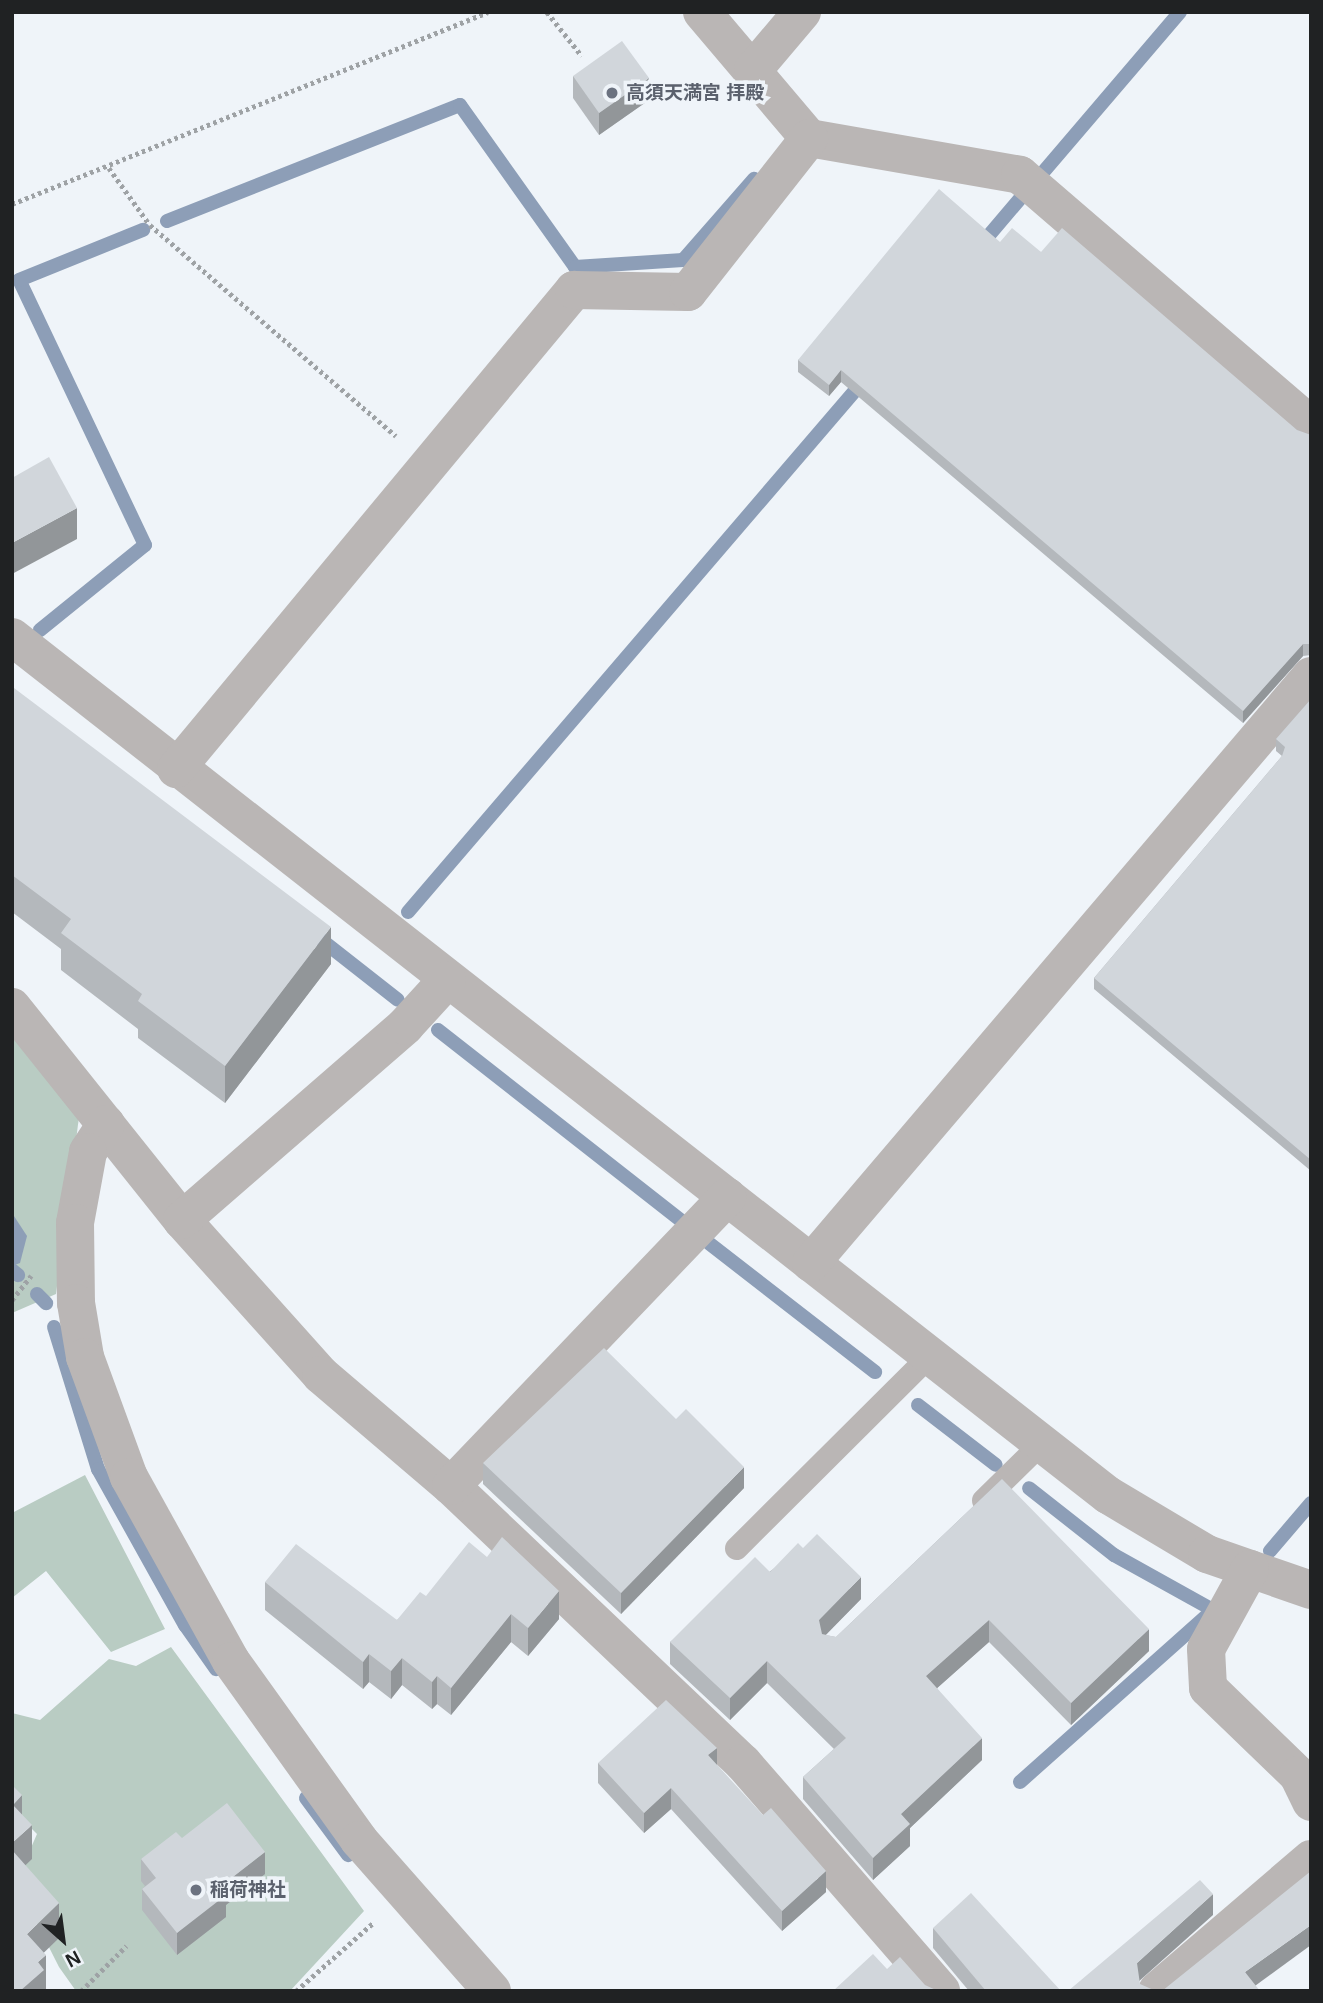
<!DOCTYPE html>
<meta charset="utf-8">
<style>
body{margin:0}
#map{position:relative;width:1323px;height:2003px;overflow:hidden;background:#eff4f9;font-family:Helvetica,"Noto Sans JP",sans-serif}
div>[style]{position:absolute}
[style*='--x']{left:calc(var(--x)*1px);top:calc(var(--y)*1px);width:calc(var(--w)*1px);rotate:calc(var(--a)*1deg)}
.green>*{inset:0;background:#b9ccc3}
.water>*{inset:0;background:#8d9eb7}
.stream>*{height:14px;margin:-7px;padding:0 7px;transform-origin:7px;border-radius:7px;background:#8d9eb7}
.path>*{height:4.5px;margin-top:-2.25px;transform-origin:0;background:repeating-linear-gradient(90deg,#9ea2a5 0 3.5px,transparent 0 7px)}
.lane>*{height:23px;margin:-11.5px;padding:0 11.5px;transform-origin:11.5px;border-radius:11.5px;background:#bab6b5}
.street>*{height:38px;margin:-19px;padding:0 19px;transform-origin:19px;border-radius:19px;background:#bab6b5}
.wall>*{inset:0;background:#b4b8bc}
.shaded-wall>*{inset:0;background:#929699}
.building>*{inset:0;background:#d1d6db}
.dots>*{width:19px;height:19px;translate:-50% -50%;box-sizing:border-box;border:4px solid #eff4f9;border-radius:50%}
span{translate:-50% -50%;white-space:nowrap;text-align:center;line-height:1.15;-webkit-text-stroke:7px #eff4f9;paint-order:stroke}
.worship-label{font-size:19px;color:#5b616d;font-weight:700}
.left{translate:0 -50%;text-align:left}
.frame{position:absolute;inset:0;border:14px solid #202223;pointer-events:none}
.north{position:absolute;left:28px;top:1905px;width:70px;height:70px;-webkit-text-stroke:5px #eff4f9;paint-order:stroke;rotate:152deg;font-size:19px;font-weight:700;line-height:28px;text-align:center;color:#202223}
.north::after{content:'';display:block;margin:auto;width:24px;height:32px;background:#202223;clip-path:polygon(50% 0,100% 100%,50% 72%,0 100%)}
</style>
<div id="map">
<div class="green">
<i style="clip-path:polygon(12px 1032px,79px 1117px,56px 1294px,12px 1313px)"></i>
<i style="clip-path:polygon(85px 1475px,165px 1629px,111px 1652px,46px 1571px,12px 1598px,12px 1513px)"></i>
<i style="clip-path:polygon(171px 1647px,364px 1911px,290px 1991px,76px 1991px,59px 1967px,16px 1882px,37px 1834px,12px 1809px,12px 1713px,40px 1720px,109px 1659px,136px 1666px)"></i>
</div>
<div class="water">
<i style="clip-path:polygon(12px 1213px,27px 1236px,20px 1263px,12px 1266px)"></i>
</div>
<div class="stream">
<i style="--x:1045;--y:170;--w:208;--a:-49.5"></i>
<i style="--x:167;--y:221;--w:315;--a:-21.6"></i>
<i style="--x:460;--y:105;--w:199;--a:54.6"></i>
<i style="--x:575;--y:267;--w:108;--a:-3.7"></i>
<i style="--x:683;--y:260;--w:108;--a:-48.8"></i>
<i style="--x:979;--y:247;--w:70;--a:-49.7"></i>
<i style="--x:40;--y:630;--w:135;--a:-39"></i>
<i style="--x:145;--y:545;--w:293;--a:-115.4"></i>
<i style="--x:19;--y:280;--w:134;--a:-22"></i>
<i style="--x:408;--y:912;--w:702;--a:-49.39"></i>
<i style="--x:319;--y:938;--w:100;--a:38.1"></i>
<i style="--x:438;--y:1030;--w:308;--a:38.1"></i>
<i style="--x:710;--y:1244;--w:209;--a:37.8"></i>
<i style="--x:12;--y:1270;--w:8;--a:40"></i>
<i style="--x:37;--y:1294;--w:13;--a:45"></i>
<i style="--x:54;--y:1327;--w:149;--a:72.8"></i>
<i style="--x:98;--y:1469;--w:179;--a:60.9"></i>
<i style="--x:185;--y:1625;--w:54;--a:54.8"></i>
<i style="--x:918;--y:1405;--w:98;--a:37.6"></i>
<i style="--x:1270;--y:1551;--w:63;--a:-49.5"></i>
<i style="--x:1020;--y:1782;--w:259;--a:-41.7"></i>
<i style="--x:1213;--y:1610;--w:113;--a:-150.9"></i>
<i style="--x:1114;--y:1555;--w:108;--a:-141.8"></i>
<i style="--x:306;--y:1798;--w:71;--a:53.6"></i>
</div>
<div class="path">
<i style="--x:547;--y:12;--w:56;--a:51.5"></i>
<i style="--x:109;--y:168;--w:70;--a:54.3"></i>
<i style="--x:150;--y:225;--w:324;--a:40.6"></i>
<i style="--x:12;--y:204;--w:513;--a:-21.97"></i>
<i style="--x:12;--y:1300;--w:31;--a:-52"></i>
<i style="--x:81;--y:1991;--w:64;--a:-45"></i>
<i style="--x:296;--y:1991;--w:104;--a:-41.5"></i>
</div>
<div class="lane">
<i style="--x:983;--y:1500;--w:81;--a:-44.5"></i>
<i style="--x:736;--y:1548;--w:274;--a:-44.9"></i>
</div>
<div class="street">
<i style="--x:702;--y:12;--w:165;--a:49.7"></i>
<i style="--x:809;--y:138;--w:214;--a:9.9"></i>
<i style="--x:1020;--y:175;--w:384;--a:40.7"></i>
<i style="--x:753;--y:70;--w:76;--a:-49.8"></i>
<i style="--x:12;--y:637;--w:1392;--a:38.06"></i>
<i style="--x:1108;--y:1495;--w:115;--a:30.8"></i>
<i style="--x:1207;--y:1554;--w:110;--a:19.1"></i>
<i style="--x:176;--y:769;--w:623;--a:-50.28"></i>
<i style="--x:574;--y:290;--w:114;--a:1"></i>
<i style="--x:688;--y:292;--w:196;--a:-51.8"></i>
<i style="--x:12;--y:1007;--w:273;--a:51.4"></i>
<i style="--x:182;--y:1220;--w:208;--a:48.1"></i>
<i style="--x:321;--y:1375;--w:171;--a:40.5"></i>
<i style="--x:451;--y:1486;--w:402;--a:43.5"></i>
<i style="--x:743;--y:1763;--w:302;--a:49"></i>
<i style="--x:106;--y:1124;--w:33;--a:123"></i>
<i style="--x:88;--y:1152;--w:72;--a:100.4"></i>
<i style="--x:75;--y:1223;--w:80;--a:89.3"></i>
<i style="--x:76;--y:1303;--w:55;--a:80.5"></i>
<i style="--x:85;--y:1357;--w:128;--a:69.9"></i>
<i style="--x:129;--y:1477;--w:210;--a:61"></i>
<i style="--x:231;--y:1661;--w:220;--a:54.4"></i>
<i style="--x:359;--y:1840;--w:201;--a:48.6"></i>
<i style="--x:182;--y:1220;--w:296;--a:-41"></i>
<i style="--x:405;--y:1026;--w:62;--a:-47.6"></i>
<i style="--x:811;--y:1263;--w:771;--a:-49.58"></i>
<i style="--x:451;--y:1486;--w:400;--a:-46.3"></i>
<i style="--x:1250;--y:1569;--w:91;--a:118.8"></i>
<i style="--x:1206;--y:1649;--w:39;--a:87"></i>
<i style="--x:1208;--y:1688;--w:125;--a:44"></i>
<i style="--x:1298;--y:1775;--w:30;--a:64"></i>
<i style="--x:1157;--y:1991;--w:203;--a:-40.6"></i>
</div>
<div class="wall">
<i style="clip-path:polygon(573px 76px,649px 100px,599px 135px,573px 98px)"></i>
<i style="clip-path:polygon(1000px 242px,1041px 252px,1297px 430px,1311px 435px,1311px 655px,1303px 656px,1243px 723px,841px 382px,829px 396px,798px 372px,798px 360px)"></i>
<i style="clip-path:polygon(12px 690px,331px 964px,225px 1103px,138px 1038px,138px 1029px,61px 970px,61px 949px,12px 912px)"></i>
<i style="clip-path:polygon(1311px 699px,1311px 1171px,1094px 989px,1094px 978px,1282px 756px,1276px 751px,1276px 739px)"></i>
<i style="clip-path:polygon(483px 1463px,744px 1488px,621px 1614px,483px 1484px)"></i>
<i style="clip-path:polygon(1002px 1479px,1149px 1651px,1071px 1725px,989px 1642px,937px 1688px,982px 1760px,910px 1828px,910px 1846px,873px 1880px,803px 1799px,803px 1777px,834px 1749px,767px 1683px,730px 1720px,670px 1664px,670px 1642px,803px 1548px,861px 1599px,825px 1635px,836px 1637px)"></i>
<i style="clip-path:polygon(265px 1582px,397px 1620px,426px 1596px,559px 1619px,528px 1656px,511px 1642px,451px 1715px,437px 1704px,432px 1709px,402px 1685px,391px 1699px,369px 1682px,363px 1689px,265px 1610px)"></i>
<i style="clip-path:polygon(598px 1763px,717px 1765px,826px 1892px,782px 1931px,671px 1809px,644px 1833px,598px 1783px)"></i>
<i style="clip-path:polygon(182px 1838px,265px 1874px,226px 1905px,226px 1917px,177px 1955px,142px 1910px,142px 1889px,145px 1886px,141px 1881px,141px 1859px)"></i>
<i style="clip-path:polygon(933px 1928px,1061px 1991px,969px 1991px,933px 1948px)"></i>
</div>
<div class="shaded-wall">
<i style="clip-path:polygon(649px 78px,649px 100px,599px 135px,599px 113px)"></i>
<i style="clip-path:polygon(841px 370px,841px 382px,829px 396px,829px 385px)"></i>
<i style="clip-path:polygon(77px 508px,77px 539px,12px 574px,12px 543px)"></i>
<i style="clip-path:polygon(1303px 644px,1303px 656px,1243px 723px,1243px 711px)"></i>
<i style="clip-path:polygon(331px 927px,331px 964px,225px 1103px,225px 1066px)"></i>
<i style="clip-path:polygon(744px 1467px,744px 1488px,621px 1614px,621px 1593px)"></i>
<i style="clip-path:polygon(861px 1577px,861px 1599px,819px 1642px,819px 1620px)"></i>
<i style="clip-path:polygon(559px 1591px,559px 1619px,528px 1656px,528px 1628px)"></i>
<i style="clip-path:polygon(511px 1614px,511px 1642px,451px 1715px,451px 1688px)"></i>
<i style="clip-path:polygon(989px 1620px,989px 1642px,926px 1698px,926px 1676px)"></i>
<i style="clip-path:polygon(1149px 1629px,1149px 1651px,1071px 1725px,1071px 1703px)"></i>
<i style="clip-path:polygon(369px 1654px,369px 1682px,363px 1689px,363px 1662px)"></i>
<i style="clip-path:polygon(402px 1658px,402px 1685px,391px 1699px,391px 1671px)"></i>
<i style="clip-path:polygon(767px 1661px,767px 1683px,730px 1720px,730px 1698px)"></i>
<i style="clip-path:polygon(437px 1676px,437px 1704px,432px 1709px,432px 1682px)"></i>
<i style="clip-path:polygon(982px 1738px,982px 1760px,910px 1828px,910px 1846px,873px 1880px,873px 1858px,901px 1814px)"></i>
<i style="clip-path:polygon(717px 1748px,717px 1768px,708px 1755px)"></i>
<i style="clip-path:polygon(671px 1788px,671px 1809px,644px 1833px,644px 1813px)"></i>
<i style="clip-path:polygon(22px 1795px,22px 1830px,13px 1805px)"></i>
<i style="clip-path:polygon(32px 1825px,32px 1859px,12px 1878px,12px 1843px)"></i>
<i style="clip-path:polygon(265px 1852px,265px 1874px,226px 1905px,226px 1917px,177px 1955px,177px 1933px,220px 1887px)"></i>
<i style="clip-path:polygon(826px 1871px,826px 1892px,782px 1931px,782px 1911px)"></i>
<i style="clip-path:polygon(1213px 1894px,1213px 1915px,1137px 1983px,1137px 1963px)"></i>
<i style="clip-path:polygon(59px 1903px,59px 1938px,27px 1969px,27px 1934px)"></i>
<i style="clip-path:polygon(1311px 1925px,1311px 1945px,1248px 1991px,1245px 1972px)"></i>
<i style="clip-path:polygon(46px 1955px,46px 1990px,45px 1991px,20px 1991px,38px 1962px)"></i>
</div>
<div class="building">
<i style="clip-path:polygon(622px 41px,649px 78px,599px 113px,573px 76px)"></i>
<i style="clip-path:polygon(939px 189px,1000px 242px,1012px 228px,1041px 252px,1062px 228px,1297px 430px,1311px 435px,1311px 644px,1303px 644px,1243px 711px,841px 370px,829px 385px,798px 360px)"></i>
<i style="clip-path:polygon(49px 457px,77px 508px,12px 543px,12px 478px)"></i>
<i style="clip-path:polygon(14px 688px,331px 927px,225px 1066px,138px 1001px,142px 994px,61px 933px,71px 919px,12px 875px,12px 690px)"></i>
<i style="clip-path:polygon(1311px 699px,1311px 1160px,1094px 978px,1282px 756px,1285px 747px,1276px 739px)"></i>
<i style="clip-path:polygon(604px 1348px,676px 1419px,686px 1409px,744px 1467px,621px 1593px,483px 1463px)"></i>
<i style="clip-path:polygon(1002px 1479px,1149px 1629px,1071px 1703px,989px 1620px,926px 1676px,982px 1738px,901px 1814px,910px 1824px,873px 1858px,803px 1777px,846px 1738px,767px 1661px,730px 1698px,670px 1642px,755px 1557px,770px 1572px,798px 1543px,803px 1548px,817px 1534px,861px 1577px,819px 1620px,822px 1634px,836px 1637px)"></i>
<i style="clip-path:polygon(502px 1537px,559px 1591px,528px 1628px,511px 1614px,451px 1688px,437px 1676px,432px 1682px,402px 1658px,391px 1671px,369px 1654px,363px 1662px,265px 1582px,296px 1544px,397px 1620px,420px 1592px,426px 1596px,469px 1542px,487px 1557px)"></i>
<i style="clip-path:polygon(666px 1700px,717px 1748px,708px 1755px,763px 1815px,771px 1808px,826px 1871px,782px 1911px,671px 1788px,644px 1813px,598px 1763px)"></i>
<i style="clip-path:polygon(12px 1785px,22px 1795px,13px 1805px,32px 1825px,12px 1843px)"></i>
<i style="clip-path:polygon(227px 1803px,265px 1852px,220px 1887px,226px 1895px,177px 1933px,142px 1889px,156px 1878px,141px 1859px,176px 1832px,182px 1838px)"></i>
<i style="clip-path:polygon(12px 1850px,59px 1903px,27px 1934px,46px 1955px,38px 1962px,44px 1970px,20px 1991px,12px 1991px)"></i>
<i style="clip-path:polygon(1311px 1871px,1311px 1925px,1245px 1972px,1260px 1991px,1162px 1991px)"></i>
<i style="clip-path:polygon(1200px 1880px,1213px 1894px,1137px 1963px,1140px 1984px,1156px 1991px,1068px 1991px)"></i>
<i style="clip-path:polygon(971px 1893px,1061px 1991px,986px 1991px,933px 1928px)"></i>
<i style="clip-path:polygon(873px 1954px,887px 1969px,900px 1957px,925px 1985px,938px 1991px,833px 1991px)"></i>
</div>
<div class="dots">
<i style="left:612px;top:93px;background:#6b7280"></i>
<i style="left:196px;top:1890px;background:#6b7280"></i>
</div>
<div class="worship-label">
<span class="left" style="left:626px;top:93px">高須天満宮 拝殿</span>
<span class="left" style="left:210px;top:1890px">稲荷神社</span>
</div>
<div class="frame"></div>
<div class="north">N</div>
</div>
